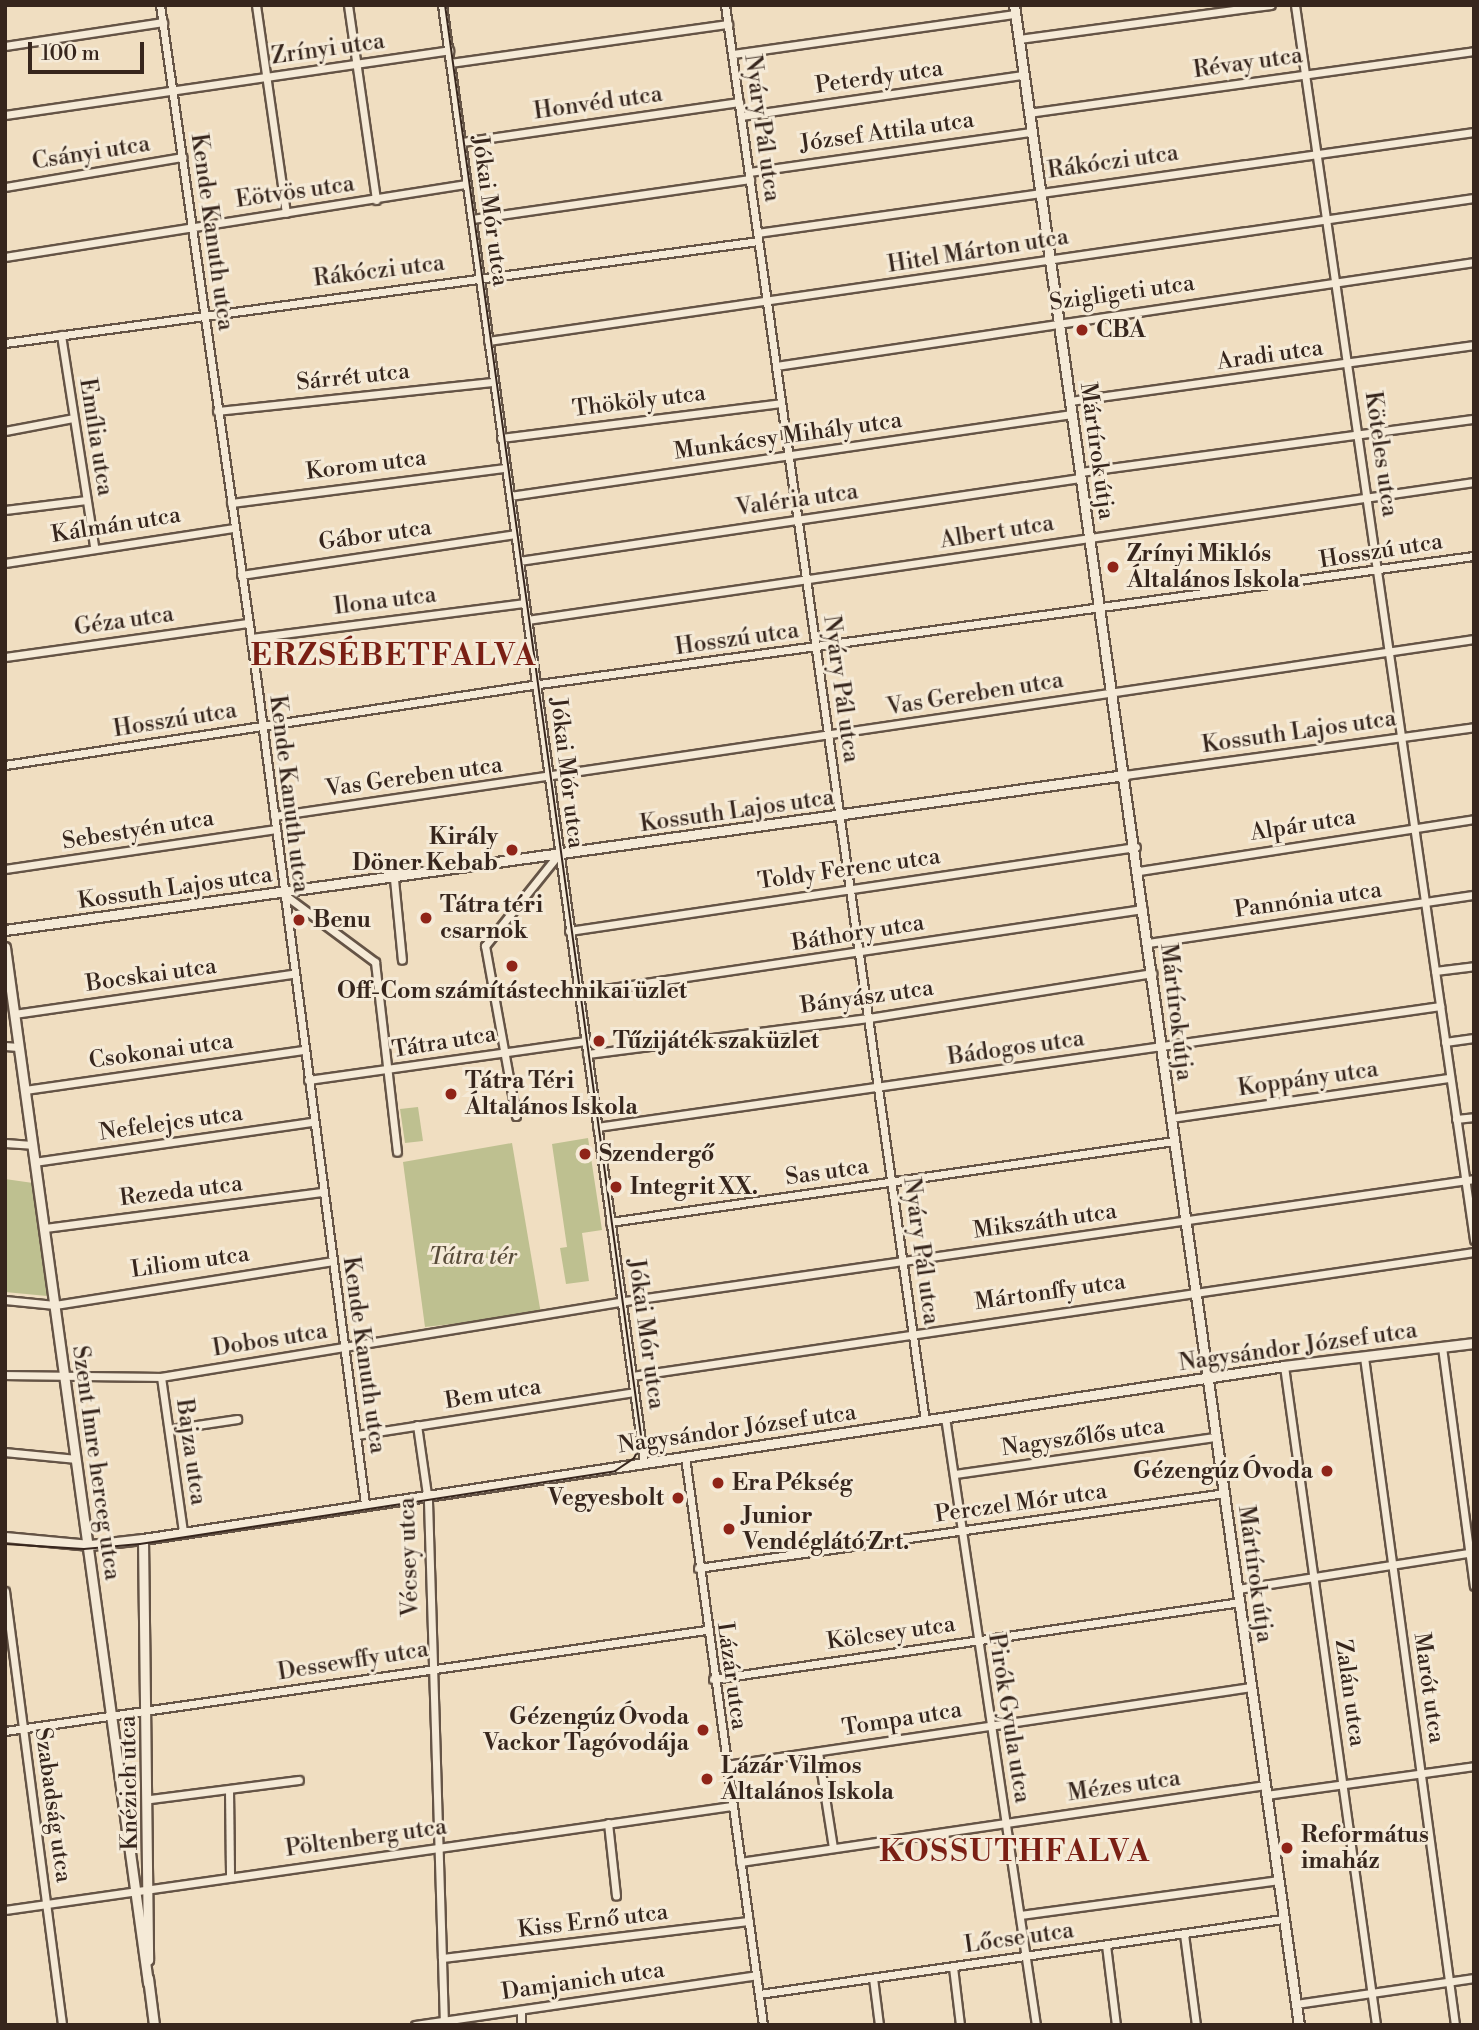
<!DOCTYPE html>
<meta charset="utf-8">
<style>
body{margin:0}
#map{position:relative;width:1479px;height:2030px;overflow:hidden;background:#f0dec1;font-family:"Libre Bodoni",serif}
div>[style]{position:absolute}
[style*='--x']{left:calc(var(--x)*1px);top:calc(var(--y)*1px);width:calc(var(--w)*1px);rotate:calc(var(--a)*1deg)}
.green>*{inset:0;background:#bec090}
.roads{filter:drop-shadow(2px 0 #655446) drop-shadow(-2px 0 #655446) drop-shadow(0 2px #655446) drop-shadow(0 -2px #655446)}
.minor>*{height:7px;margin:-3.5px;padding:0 3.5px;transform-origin:3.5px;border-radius:3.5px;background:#f5ead7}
.tertiary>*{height:9px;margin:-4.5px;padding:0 4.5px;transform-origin:4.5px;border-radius:4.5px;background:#f5ead7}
.tram>*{height:2px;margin:-1px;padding:0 1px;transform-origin:1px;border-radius:1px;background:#37261d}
.dots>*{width:19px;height:19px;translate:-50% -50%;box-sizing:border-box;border:4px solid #f5ead7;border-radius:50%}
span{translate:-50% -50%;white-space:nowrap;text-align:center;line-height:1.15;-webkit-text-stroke:6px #f5ead7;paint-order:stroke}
.street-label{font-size:23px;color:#37261d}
.poi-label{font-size:23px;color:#37261d;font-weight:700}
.left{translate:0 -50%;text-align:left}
.right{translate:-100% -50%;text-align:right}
.park-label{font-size:23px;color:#594c3a;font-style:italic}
.district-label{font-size:30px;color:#7a1f14;font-weight:700;letter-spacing:2px}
.frame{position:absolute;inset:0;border:7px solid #37261d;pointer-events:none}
.scale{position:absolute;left:28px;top:42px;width:116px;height:32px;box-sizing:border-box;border:4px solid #37261d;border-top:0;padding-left:9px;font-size:21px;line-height:24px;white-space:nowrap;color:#37261d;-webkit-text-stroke:5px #f5ead7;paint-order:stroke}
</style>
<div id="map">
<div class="green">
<i style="clip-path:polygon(418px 1107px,423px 1141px,405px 1143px,400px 1109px)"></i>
<i style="clip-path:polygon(588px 1138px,602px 1230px,582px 1233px,589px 1281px,566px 1284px,560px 1248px,567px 1247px,552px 1144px)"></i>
<i style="clip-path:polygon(512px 1143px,541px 1314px,425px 1327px,403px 1162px)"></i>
<i style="clip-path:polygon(5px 1179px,33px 1183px,47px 1296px,5px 1292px)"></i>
</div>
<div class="roads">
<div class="minor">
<i style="--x:160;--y:5;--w:640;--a:81.82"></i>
<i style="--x:251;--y:638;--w:873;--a:82.5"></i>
<i style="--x:256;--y:5;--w:210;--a:81.8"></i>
<i style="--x:348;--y:5;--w:197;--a:81.8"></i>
<i style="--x:442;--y:5;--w:1471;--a:82.11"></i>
<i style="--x:725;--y:5;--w:1430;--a:81.96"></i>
<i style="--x:1295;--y:5;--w:1248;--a:81.75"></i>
<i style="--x:1019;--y:39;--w:254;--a:-7.7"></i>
<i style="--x:5;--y:46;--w:160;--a:-8.6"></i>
<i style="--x:733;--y:54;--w:285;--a:-8.1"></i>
<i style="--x:450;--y:63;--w:281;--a:-8"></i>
<i style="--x:1028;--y:113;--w:450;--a:-7.9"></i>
<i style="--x:5;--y:115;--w:449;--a:-8.3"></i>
<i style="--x:741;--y:116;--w:285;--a:-8.3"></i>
<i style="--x:462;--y:142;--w:280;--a:-8.2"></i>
<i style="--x:749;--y:172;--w:285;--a:-8.1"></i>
<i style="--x:5;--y:187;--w:180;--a:-9.6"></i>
<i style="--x:472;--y:219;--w:281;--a:-8.2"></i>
<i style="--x:757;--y:233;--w:724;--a:-8.02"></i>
<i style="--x:5;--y:257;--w:467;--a:-9"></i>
<i style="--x:61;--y:335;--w:214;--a:81.1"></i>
<i style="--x:488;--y:341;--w:996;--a:-8.25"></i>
<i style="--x:5;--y:343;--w:760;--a:-7.71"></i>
<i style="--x:776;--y:366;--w:706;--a:-8.47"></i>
<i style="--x:1070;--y:401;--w:408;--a:-7.9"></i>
<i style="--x:217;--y:411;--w:278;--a:-6"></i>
<i style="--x:5;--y:431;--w:69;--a:-10.8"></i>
<i style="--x:501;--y:438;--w:282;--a:-7.1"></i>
<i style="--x:1080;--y:472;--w:398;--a:-7.7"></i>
<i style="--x:510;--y:496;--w:568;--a:-8.3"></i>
<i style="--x:231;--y:503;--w:277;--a:-7.3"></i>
<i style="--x:5;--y:510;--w:82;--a:-7"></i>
<i style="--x:519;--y:561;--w:567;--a:-8.42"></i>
<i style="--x:5;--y:563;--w:232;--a:-8.7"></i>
<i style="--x:241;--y:575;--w:276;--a:-8.5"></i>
<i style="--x:527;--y:620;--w:957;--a:-8.29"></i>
<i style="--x:251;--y:638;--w:275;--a:-7.3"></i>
<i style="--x:5;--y:657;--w:245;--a:-8"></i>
<i style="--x:5;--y:765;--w:540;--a:-8.63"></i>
<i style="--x:539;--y:684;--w:944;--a:-7.8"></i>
<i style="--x:1125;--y:775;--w:352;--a:-7.8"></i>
<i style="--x:274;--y:816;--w:1213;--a:-8.39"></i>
<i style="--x:5;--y:869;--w:274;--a:-8.4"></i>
<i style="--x:1139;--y:871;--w:339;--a:-8.8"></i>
<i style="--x:394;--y:879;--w:81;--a:84.4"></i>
<i style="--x:282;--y:893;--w:116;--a:36.6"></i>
<i style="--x:375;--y:962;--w:191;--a:83.4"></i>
<i style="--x:569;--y:931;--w:573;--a:-8.43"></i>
<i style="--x:1148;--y:943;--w:330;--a:-8.4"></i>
<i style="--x:1435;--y:971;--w:39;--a:-7"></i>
<i style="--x:578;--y:993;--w:571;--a:-8.46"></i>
<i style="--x:14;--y:1014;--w:282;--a:-8.2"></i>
<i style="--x:1445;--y:1042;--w:29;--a:-8"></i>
<i style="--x:5;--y:1046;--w:13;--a:4"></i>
<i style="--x:587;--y:1054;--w:284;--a:-7.3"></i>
<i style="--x:869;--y:1018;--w:287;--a:-9"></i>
<i style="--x:308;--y:1080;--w:280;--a:-8"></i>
<i style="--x:25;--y:1090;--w:281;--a:-8.2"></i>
<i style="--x:516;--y:1116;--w:173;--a:-100.3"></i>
<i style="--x:485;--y:946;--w:117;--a:-51.3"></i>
<i style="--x:1171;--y:1118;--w:282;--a:-8.2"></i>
<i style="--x:1456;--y:1119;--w:18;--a:-6"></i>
<i style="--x:597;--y:1127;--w:852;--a:-8.17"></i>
<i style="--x:5;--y:1143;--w:27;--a:4"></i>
<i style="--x:34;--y:1162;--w:282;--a:-8.2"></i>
<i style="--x:610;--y:1222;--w:570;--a:-8.17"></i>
<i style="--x:45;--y:1228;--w:279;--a:-7.4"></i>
<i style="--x:5;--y:1300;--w:50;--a:5.7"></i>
<i style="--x:55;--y:1305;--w:280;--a:-9"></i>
<i style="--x:1442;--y:1347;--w:241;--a:82.4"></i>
<i style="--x:1364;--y:1357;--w:674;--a:82.24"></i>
<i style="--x:1284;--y:1366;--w:665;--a:82.05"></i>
<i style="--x:5;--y:1375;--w:156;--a:0.7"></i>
<i style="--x:161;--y:1377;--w:470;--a:-9.3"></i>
<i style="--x:625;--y:1301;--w:858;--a:-8.18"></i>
<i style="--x:632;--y:1376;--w:851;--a:-8.38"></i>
<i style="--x:161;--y:1377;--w:157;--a:81.9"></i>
<i style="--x:945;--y:1417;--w:615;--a:81.49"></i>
<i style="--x:417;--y:1425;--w:77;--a:81.8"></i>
<i style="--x:428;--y:1501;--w:524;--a:88.25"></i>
<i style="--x:170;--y:1429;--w:68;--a:-8.5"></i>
<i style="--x:357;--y:1435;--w:280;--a:-8.8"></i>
<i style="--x:5;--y:1452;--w:71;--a:5.6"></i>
<i style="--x:685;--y:1457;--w:573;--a:82.18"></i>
<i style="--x:955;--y:1474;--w:264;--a:-8.1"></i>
<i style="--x:698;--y:1568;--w:532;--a:-8.1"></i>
<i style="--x:1238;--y:1589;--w:233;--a:-8.9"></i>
<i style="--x:5;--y:1591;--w:438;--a:82.5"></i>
<i style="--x:713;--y:1679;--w:533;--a:-8.31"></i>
<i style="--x:5;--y:1731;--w:708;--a:-8.2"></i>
<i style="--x:818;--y:1752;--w:97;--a:81.1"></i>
<i style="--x:726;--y:1765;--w:531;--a:-8.45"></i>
<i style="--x:229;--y:1790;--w:86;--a:89.3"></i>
<i style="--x:1266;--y:1795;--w:210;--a:-7.9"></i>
<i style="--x:150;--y:1799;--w:150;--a:-7.3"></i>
<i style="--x:608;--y:1823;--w:73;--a:83.7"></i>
<i style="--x:740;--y:1862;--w:531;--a:-8.34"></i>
<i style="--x:5;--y:1910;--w:734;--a:-8.14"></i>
<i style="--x:1020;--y:1915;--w:260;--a:-7.7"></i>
<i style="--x:1184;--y:1934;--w:92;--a:82.5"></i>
<i style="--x:1106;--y:1945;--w:81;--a:82.9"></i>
<i style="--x:442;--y:1958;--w:309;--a:-6.9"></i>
<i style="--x:953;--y:1967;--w:58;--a:83.1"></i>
<i style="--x:873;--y:1978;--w:47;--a:82.7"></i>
<i style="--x:759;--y:1994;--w:529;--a:-8.15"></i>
<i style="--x:1296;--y:2004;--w:180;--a:-8.3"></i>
<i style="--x:521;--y:2010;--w:15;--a:90"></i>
<i style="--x:415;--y:2025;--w:345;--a:-8.3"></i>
</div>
<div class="tertiary">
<i style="--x:1014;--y:5;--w:2040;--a:81.97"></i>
<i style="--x:5;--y:930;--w:1131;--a:-7.88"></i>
<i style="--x:5;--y:947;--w:1046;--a:82.14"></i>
<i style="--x:5;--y:1537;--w:85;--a:5.4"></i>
<i style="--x:90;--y:1545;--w:53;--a:-6.5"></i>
<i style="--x:143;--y:1539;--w:1154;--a:-8.62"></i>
<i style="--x:1284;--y:1366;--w:191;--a:-6.9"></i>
<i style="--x:143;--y:1539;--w:421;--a:89.3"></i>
<i style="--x:148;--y:1978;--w:47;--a:82.7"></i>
</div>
</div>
<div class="tram">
<i style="--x:5;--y:1544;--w:79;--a:3.6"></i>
<i style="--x:84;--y:1549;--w:56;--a:-5.1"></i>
<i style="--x:140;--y:1544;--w:481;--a:-8.7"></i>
<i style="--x:615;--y:1471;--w:23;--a:-34"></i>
<i style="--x:634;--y:1458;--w:17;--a:-62"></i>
<i style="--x:642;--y:1443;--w:1451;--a:-97.8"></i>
</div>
<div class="dots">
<i style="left:1082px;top:330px;background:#8f2418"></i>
<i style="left:1113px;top:567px;background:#8f2418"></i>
<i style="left:512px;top:850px;background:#8f2418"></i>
<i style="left:426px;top:918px;background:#8f2418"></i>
<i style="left:299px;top:920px;background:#8f2418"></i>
<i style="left:512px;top:966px;background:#8f2418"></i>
<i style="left:599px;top:1041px;background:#8f2418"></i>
<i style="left:451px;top:1094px;background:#8f2418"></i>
<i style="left:585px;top:1154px;background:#8f2418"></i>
<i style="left:616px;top:1187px;background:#8f2418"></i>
<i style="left:1327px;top:1471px;background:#8f2418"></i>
<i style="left:718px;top:1483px;background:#8f2418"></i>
<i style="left:678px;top:1498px;background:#8f2418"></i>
<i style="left:729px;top:1529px;background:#8f2418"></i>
<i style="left:703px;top:1730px;background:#8f2418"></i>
<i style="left:707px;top:1779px;background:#8f2418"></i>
<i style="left:1287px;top:1848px;background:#8f2418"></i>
</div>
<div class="street-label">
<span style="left:328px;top:49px;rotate:-8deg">Zrínyi utca</span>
<span style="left:1248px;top:63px;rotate:-8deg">Révay utca</span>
<span style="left:879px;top:77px;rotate:-8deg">Peterdy utca</span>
<span style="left:598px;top:103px;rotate:-8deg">Honvéd utca</span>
<span style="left:762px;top:128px;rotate:82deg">Nyáry Pál utca</span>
<span style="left:887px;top:132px;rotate:-8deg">József Attila utca</span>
<span style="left:91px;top:153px;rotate:-9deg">Csányi utca</span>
<span style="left:1113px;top:162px;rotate:-8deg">Rákóczi utca</span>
<span style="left:295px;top:192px;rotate:-8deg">Eötvös utca</span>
<span style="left:490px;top:211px;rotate:82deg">Jókai Mór utca</span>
<span style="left:212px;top:232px;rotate:82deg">Kende Kanuth utca</span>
<span style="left:978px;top:251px;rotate:-9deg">Hitel Márton utca</span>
<span style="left:379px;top:271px;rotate:-7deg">Rákóczi utca</span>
<span style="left:1122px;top:293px;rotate:-8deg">Szigligeti utca</span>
<span style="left:1270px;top:355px;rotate:-8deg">Aradi utca</span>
<span style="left:353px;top:377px;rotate:-6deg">Sárrét utca</span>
<span style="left:639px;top:401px;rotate:-7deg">Thököly utca</span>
<span style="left:788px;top:436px;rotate:-8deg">Munkácsy Mihály utca</span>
<span style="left:96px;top:437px;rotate:81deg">Emília utca</span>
<span style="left:1097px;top:451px;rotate:82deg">Mártírok útja</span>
<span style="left:1381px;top:454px;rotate:82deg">Köteles utca</span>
<span style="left:366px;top:465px;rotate:-7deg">Korom utca</span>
<span style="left:797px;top:500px;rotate:-8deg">Valéria utca</span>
<span style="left:116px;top:525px;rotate:-9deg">Kálmán utca</span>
<span style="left:997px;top:532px;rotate:-9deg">Albert utca</span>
<span style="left:375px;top:535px;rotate:-8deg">Gábor utca</span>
<span style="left:1381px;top:551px;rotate:-9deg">Hosszú utca</span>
<span style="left:385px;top:601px;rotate:-7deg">Ilona utca</span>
<span style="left:124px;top:621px;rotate:-8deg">Géza utca</span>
<span style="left:737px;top:639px;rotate:-8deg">Hosszú utca</span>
<span style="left:841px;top:689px;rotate:82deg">Nyáry Pál utca</span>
<span style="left:975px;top:694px;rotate:-9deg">Vas Gereben utca</span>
<span style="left:175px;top:720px;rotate:-9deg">Hosszú utca</span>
<span style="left:1299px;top:732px;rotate:-8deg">Kossuth Lajos utca</span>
<span style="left:567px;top:773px;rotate:83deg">Jókai Mór utca</span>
<span style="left:414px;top:777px;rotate:-8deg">Vas Gereben utca</span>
<span style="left:289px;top:794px;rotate:83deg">Kende Kanuth utca</span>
<span style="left:737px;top:811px;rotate:-8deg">Kossuth Lajos utca</span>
<span style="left:1303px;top:825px;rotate:-9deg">Alpár utca</span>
<span style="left:138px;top:830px;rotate:-9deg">Sebestyén utca</span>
<span style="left:849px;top:869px;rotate:-8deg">Toldy Ferenc utca</span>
<span style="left:175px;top:888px;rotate:-8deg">Kossuth Lajos utca</span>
<span style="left:1308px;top:900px;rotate:-8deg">Pannónia utca</span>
<span style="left:858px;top:933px;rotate:-9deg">Báthory utca</span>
<span style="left:151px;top:975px;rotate:-8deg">Bocskai utca</span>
<span style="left:867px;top:997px;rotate:-8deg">Bányász utca</span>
<span style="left:1176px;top:1012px;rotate:83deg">Mártírok útja</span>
<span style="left:444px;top:1042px;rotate:-9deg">Tátra utca</span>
<span style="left:1016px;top:1048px;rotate:-8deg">Bádogos utca</span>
<span style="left:161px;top:1051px;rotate:-8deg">Csokonai utca</span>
<span style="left:1308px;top:1079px;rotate:-8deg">Koppány utca</span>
<span style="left:171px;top:1123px;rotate:-8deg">Nefelejcs utca</span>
<span style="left:827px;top:1172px;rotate:-8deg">Sas utca</span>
<span style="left:181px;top:1191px;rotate:-7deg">Rezeda utca</span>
<span style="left:1045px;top:1221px;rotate:-8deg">Mikszáth utca</span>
<span style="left:921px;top:1251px;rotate:82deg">Nyáry Pál utca</span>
<span style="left:190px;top:1262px;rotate:-8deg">Liliom utca</span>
<span style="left:1050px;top:1292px;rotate:-8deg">Mártonffy utca</span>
<span style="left:646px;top:1334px;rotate:82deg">Jókai Mór utca</span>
<span style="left:270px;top:1340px;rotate:-9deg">Dobos utca</span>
<span style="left:1298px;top:1347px;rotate:-8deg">Nagysándor József utca</span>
<span style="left:364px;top:1355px;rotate:82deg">Kende Kanuth utca</span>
<span style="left:493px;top:1394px;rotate:-9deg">Bem utca</span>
<span style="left:737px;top:1429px;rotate:-8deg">Nagysándor József utca</span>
<span style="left:1083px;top:1437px;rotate:-8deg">Nagyszőlős utca</span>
<span style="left:191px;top:1452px;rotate:82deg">Bajza utca</span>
<span style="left:96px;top:1463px;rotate:82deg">Szent Imre herceg utca</span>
<span style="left:1021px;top:1503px;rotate:-8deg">Perczel Mór utca</span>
<span style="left:409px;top:1557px;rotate:-92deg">Vécsey utca</span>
<span style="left:1255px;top:1574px;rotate:82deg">Mártírok útja</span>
<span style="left:891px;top:1633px;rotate:-8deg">Kölcsey utca</span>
<span style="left:353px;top:1661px;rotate:-9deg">Dessewffy utca</span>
<span style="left:732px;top:1676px;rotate:82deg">Lázár utca</span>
<span style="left:1429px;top:1688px;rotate:82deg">Marót utca</span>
<span style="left:1350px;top:1693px;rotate:82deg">Zalán utca</span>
<span style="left:1009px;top:1718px;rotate:81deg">Pirók Gyula utca</span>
<span style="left:902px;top:1719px;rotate:-9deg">Tompa utca</span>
<span style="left:129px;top:1783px;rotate:-91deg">Knézich utca</span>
<span style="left:1124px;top:1786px;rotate:-8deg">Mézes utca</span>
<span style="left:53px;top:1805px;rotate:82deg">Szabadság utca</span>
<span style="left:366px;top:1838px;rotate:-8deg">Pöltenberg utca</span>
<span style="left:593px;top:1921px;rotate:-7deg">Kiss Ernő utca</span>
<span style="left:1019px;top:1938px;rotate:-8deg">Lőcse utca</span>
<span style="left:583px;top:1981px;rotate:-8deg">Damjanich utca</span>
</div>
<div class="poi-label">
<span class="left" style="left:1096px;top:330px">CBA</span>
<span class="left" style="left:1127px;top:567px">Zrínyi Miklós<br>Általános Iskola</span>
<span class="right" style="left:498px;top:850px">Király<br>Döner Kebab</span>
<span class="left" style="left:440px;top:918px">Tátra téri<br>csarnok</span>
<span class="left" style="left:313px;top:920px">Benu</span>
<span style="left:512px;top:991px">Off-Com számítástechnikai üzlet</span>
<span class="left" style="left:613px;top:1041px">Tűzijáték szaküzlet</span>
<span class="left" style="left:465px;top:1094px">Tátra Téri<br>Általános Iskola</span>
<span class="left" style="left:599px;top:1154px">Szendergő</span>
<span class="left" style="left:630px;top:1187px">Integrit XX.</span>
<span class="right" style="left:1313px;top:1471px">Gézengúz Óvoda</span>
<span class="left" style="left:732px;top:1483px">Era Pékség</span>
<span class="right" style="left:664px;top:1498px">Vegyesbolt</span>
<span class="left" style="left:743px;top:1529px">Junior<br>Vendéglátó Zrt.</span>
<span class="right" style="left:689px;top:1730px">Gézengúz Óvoda<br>Vackor Tagóvodája</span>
<span class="left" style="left:721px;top:1779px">Lázár Vilmos<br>Általános Iskola</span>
<span class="left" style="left:1301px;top:1848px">Református<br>imaház</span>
</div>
<div class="park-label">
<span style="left:473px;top:1257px">Tátra tér</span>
</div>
<div class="district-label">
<span style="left:394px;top:656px">ERZSÉBETFALVA</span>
<span style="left:1015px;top:1852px">KOSSUTHFALVA</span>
</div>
<div class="frame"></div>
<div class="scale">100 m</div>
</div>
